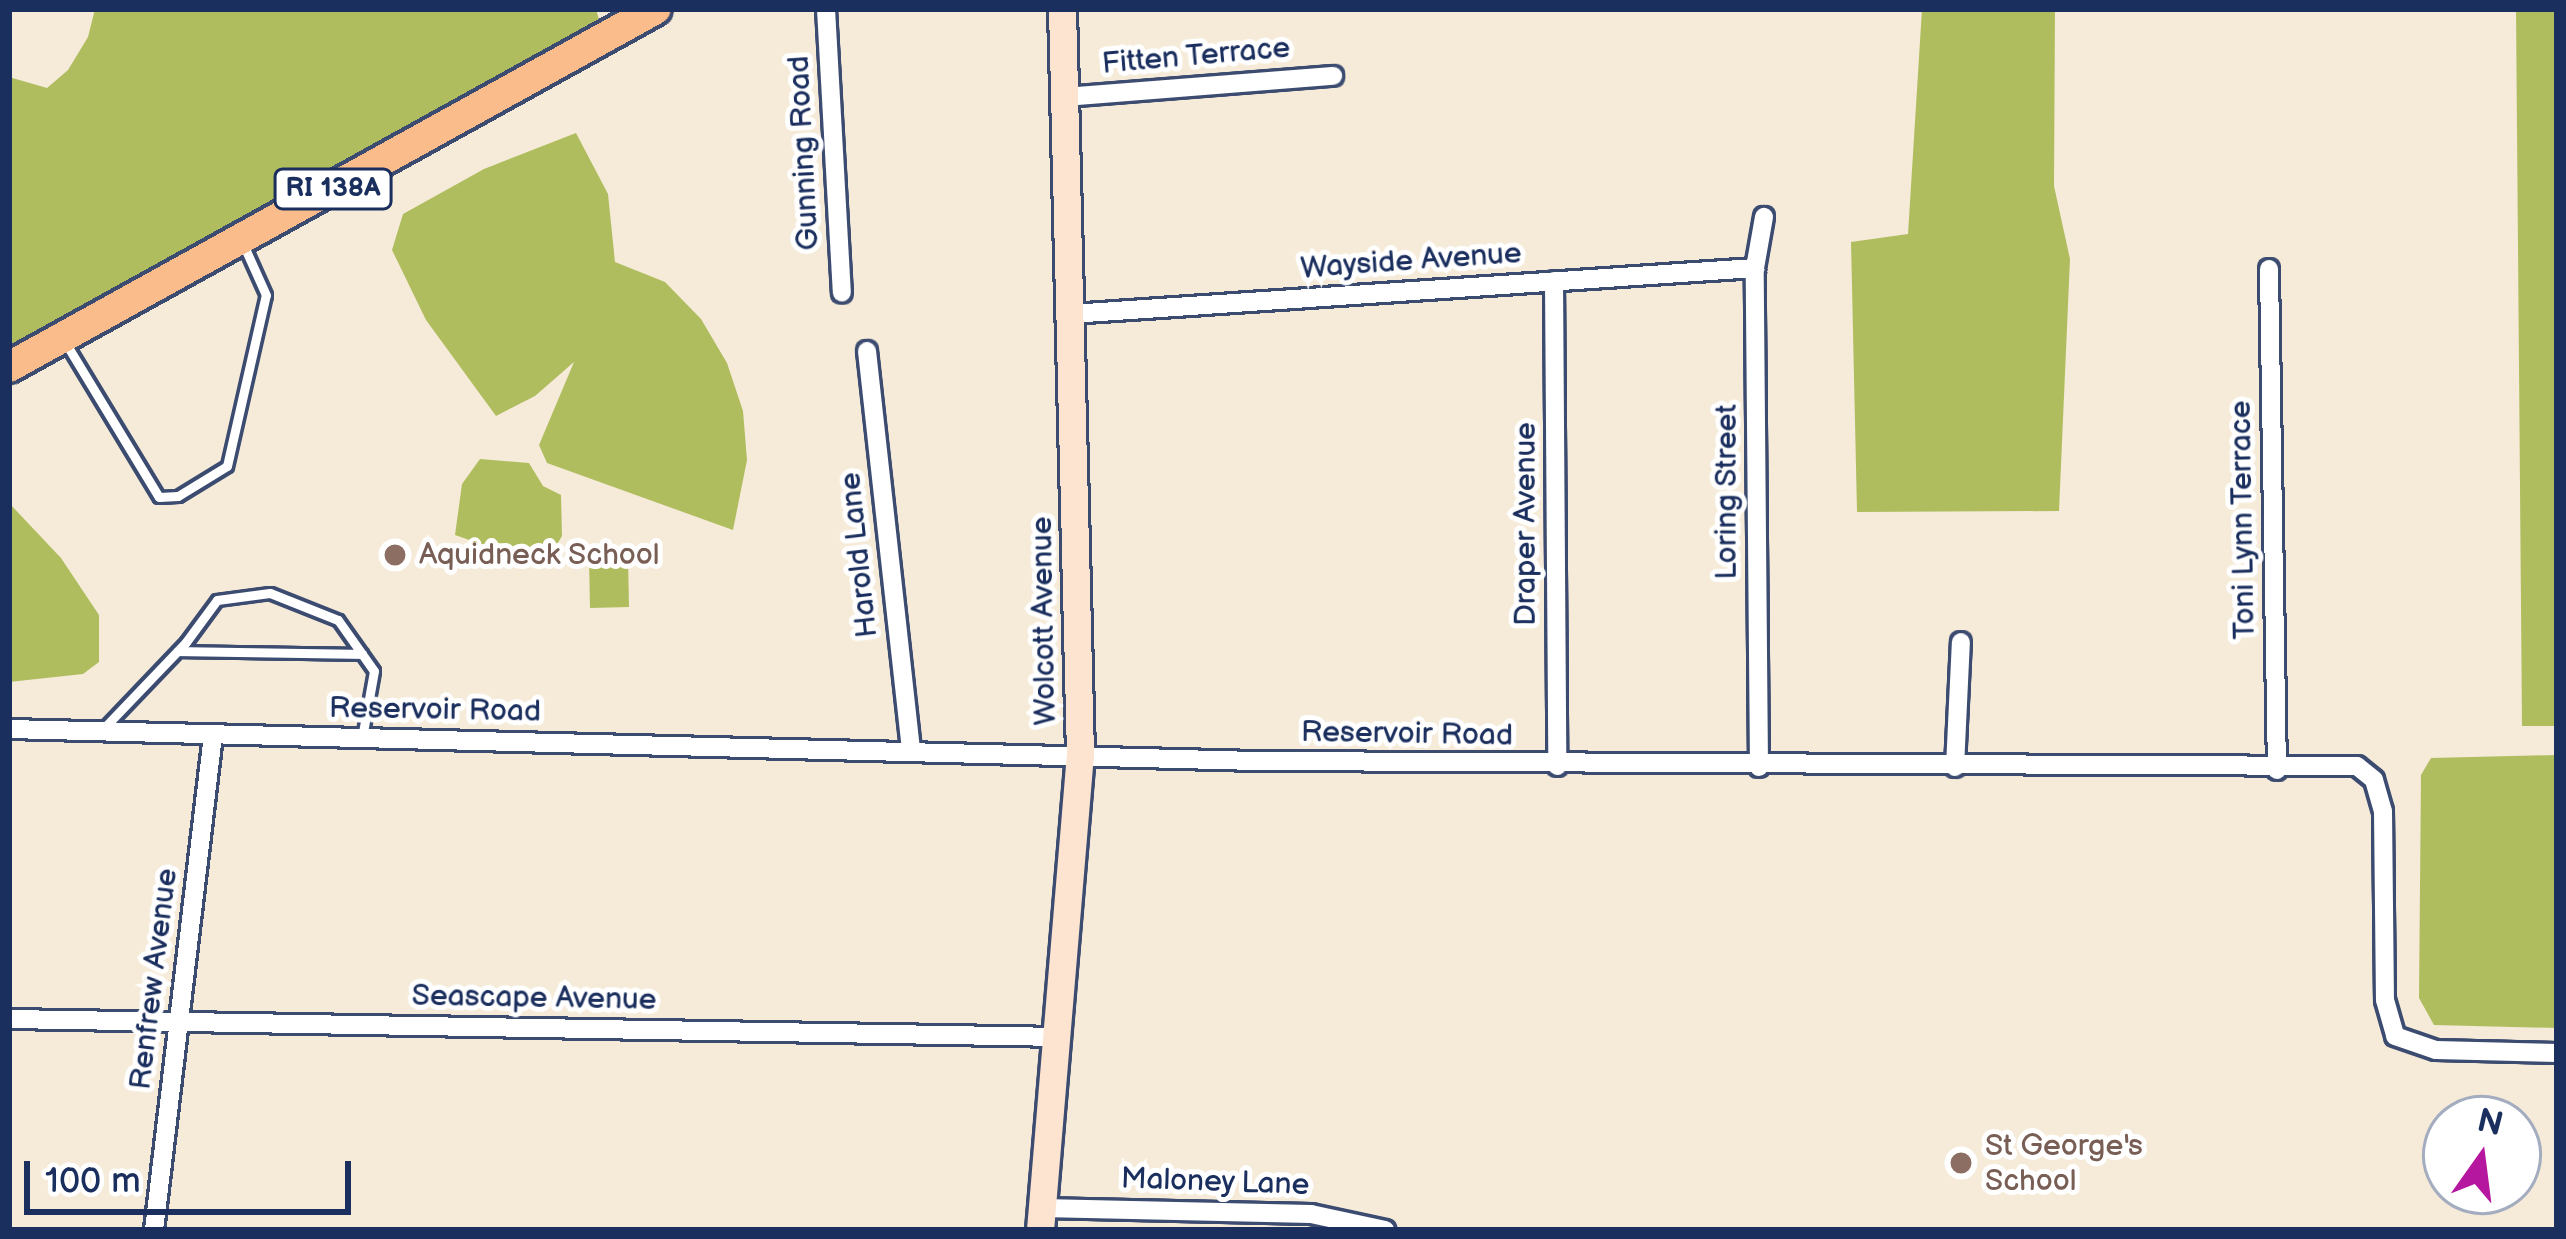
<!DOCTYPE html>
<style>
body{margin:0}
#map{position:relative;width:2566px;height:1239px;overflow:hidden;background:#f5ebd8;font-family:"Balsamiq Sans",sans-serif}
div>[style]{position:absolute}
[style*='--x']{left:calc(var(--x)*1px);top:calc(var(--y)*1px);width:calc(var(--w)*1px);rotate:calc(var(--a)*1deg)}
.green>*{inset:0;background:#b0bd5f}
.roads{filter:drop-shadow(3px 0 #3c4b70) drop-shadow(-3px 0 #3c4b70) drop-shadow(0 3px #3c4b70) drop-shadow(0 -3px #3c4b70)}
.lane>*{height:9px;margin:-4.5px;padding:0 4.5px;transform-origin:4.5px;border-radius:4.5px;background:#fff}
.street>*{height:18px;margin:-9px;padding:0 9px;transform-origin:9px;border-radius:9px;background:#fff}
.secondary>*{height:27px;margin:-13.5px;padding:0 13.5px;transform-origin:13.5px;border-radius:13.5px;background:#fde4d0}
.primary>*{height:30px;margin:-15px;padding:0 15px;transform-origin:15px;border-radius:15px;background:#f9bc8a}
.dots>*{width:33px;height:33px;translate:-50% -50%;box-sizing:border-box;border:6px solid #fff;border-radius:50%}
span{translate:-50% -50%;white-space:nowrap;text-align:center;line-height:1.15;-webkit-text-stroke:10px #fff;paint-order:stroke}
.shield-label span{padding:3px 9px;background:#fff;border:3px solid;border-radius:9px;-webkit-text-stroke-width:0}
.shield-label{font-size:27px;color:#1b2f5e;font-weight:700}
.street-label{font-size:30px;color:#1b2f5e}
.education-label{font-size:30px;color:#785e54}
.left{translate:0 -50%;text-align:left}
.frame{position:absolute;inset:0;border:12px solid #1b2f5e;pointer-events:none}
.north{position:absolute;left:2422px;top:1095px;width:120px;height:120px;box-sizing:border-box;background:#fff;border:3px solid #a4acbf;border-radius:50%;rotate:14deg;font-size:33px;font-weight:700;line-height:48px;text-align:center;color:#1b2f5e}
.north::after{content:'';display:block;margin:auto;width:42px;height:54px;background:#b5179e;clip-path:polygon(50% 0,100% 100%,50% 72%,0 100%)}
.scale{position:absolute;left:24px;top:1161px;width:327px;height:54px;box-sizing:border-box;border:6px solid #1b2f5e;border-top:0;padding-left:15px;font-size:36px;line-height:42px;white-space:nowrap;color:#1b2f5e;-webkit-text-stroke:9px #fff;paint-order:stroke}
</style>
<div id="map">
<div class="green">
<i style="clip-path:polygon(95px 9px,596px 9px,600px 23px,9px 350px,9px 77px,47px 88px,68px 70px,88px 37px)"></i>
<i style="clip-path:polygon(1922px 9px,2055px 9px,2054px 186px,2070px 259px,2059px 511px,1857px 512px,1851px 242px,1908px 234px)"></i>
<i style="clip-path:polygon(2516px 9px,2557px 9px,2557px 726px,2522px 726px)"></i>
<i style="clip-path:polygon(576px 133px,608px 194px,615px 262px,665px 282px,701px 319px,727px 363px,743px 411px,747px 460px,733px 530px,547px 463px,539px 445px,574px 362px,535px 396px,496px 416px,426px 320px,392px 250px,403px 214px,484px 169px)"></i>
<i style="clip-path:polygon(480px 459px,529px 463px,543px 486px,561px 495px,562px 536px,556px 546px,524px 559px,455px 535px,462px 484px)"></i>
<i style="clip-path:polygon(9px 503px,61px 558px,99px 615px,99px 662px,83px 674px,9px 682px)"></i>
<i style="clip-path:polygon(628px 557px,629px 607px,590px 608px,589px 558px)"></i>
<i style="clip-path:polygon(2557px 755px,2557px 1028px,2434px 1025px,2419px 998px,2421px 775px,2431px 758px)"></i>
</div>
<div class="roads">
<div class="lane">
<i style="--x:65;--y:342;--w:181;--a:58.8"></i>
<i style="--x:159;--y:497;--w:19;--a:-3"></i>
<i style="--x:178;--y:496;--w:57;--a:-31.5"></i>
<i style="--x:227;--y:466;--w:175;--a:-77.2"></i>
<i style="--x:266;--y:295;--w:54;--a:-114.2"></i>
<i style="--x:178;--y:651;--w:184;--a:0.9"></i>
<i style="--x:101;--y:731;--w:123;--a:-46.3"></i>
<i style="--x:186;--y:642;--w:52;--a:-53.6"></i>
<i style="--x:217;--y:600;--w:53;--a:-7.5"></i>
<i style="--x:270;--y:593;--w:73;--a:21.7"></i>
<i style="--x:338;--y:620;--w:62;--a:54.8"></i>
<i style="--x:374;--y:671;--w:68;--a:100.2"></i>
</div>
<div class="street">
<i style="--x:826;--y:9;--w:284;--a:86.8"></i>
<i style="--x:1064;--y:97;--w:270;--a:-4.5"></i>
<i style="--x:2269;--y:269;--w:501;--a:89.09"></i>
<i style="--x:1554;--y:281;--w:485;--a:89.6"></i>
<i style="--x:1071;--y:314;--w:686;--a:-3.85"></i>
<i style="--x:867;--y:351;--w:402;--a:83.7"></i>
<i style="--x:9;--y:729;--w:1243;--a:1.47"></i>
<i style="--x:1252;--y:761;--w:1105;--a:0.26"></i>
<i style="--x:2357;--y:766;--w:22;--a:39"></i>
<i style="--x:2374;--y:780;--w:32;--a:74"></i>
<i style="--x:2383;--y:811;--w:189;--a:89.4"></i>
<i style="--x:2385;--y:1000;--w:37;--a:74"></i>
<i style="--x:2395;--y:1036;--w:43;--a:18.9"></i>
<i style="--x:2436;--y:1050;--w:121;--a:1.4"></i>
<i style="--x:1759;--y:767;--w:499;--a:-90.5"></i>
<i style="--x:1755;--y:268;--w:52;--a:-80"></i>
<i style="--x:1955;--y:767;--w:125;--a:-87.3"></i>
<i style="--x:9;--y:1019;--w:1048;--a:0.98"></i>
<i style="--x:1042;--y:1208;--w:269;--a:1.3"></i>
<i style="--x:1311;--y:1214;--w:76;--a:12.2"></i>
<i style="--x:154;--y:1230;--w:499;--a:-83.2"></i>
</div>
<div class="secondary">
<i style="--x:1040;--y:1230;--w:477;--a:-85.2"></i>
<i style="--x:1080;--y:755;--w:746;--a:-91.38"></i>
</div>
<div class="primary">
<i style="--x:9;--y:367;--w:739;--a:-28.96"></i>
</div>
</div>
<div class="dots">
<i style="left:395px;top:555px;background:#8d6e63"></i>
<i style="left:1961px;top:1163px;background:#8d6e63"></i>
</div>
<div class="shield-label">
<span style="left:333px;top:189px">RI 138A</span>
</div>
<div class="street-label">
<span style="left:1196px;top:56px;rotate:-5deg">Fitten Terrace</span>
<span style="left:804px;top:153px;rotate:-93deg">Gunning Road</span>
<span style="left:1411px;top:261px;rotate:-4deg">Wayside Avenue</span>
<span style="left:1727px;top:492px;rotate:-90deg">Loring Street</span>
<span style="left:2243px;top:520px;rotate:-91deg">Toni Lynn Terrace</span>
<span style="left:1526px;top:524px;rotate:-90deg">Draper Avenue</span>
<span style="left:859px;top:555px;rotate:-96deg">Harold Lane</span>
<span style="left:1044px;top:621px;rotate:-91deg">Wolcott Avenue</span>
<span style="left:435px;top:710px;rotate:1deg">Reservoir Road</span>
<span style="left:1407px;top:734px;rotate:1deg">Reservoir Road</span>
<span style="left:154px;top:979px;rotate:-83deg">Renfrew Avenue</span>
<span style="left:534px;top:998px;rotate:1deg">Seascape Avenue</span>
<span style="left:1215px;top:1182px;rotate:2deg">Maloney Lane</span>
</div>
<div class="education-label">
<span class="left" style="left:419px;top:555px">Aquidneck School</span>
<span class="left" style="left:1985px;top:1163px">St George's<br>School</span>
</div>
<div class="frame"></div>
<div class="north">N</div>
<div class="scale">100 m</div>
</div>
